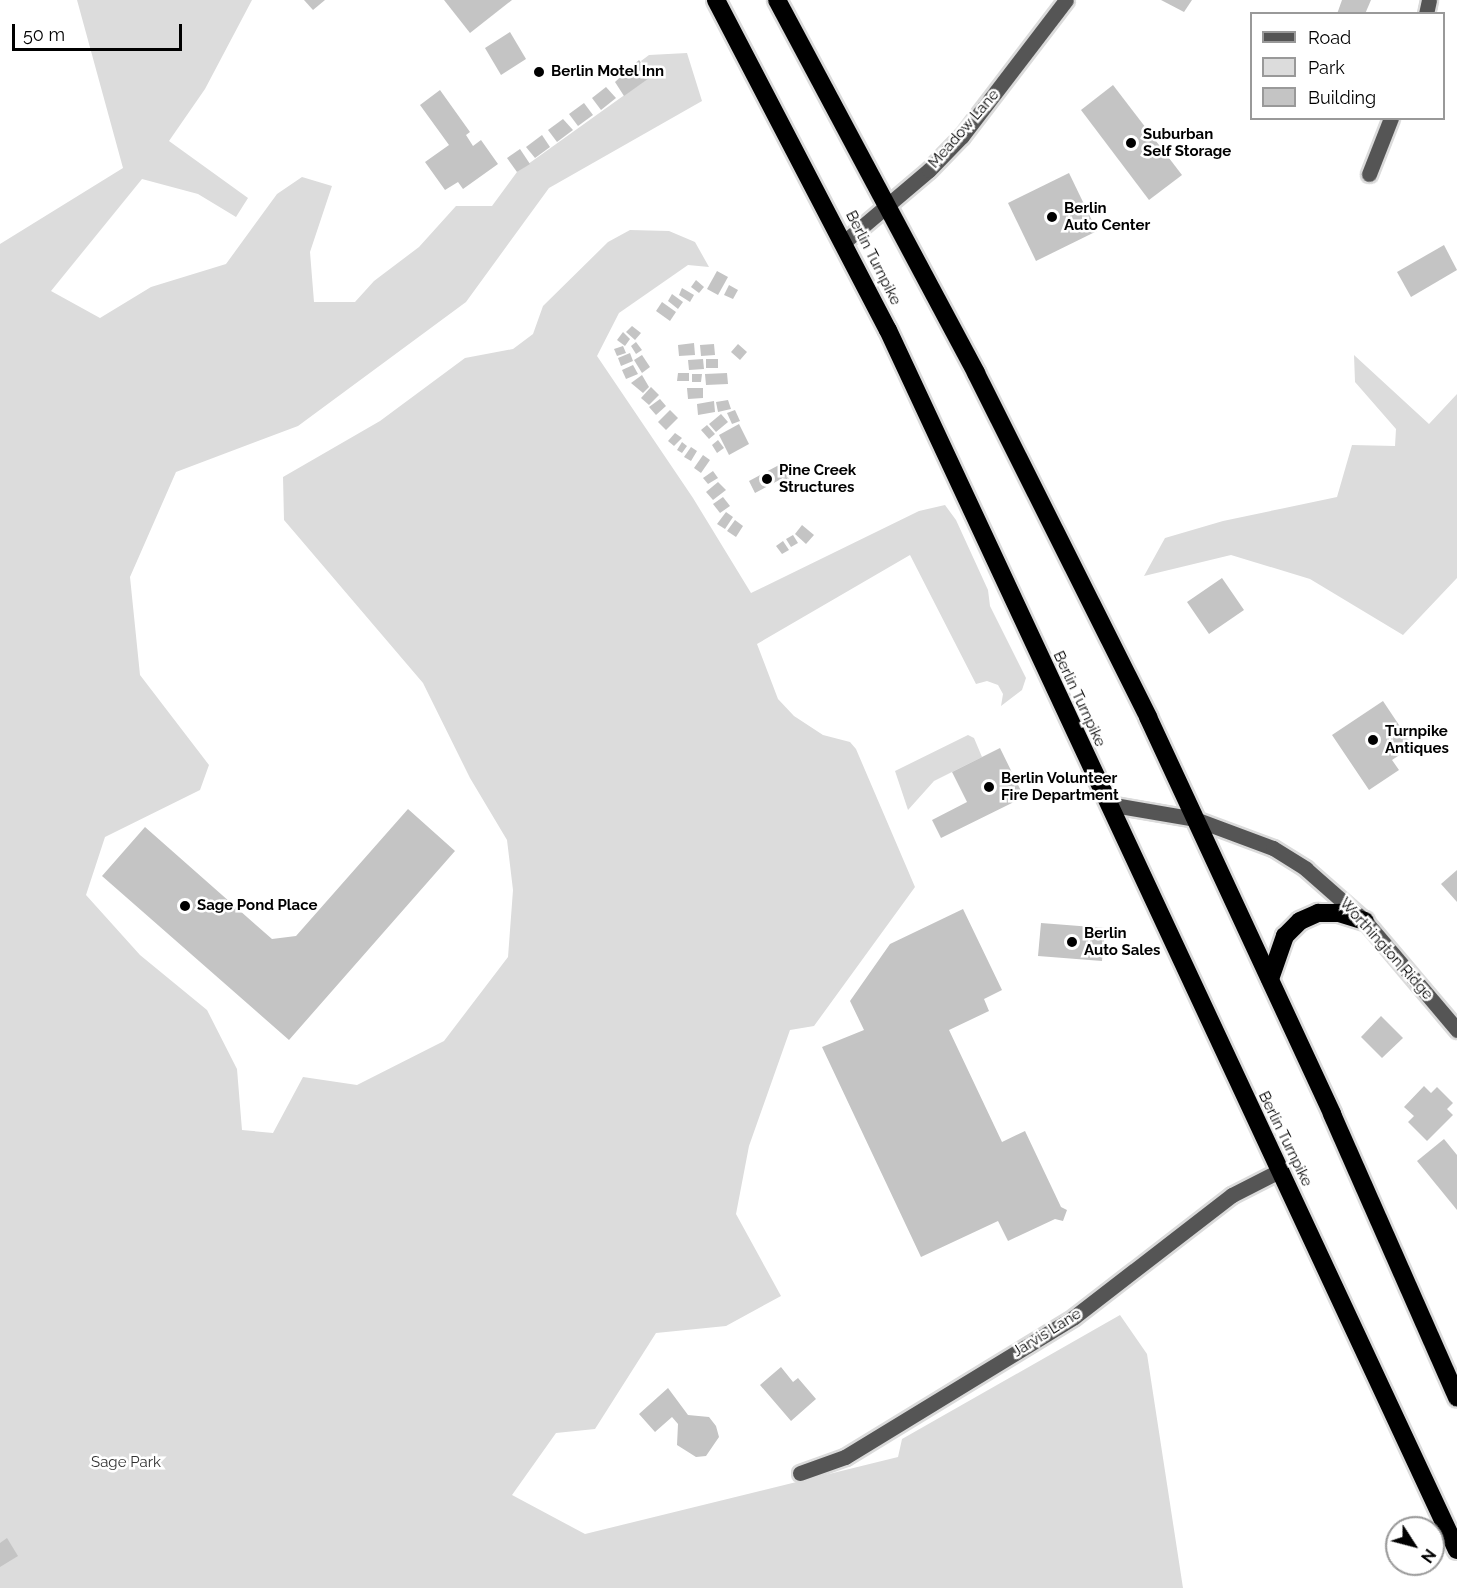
<!DOCTYPE html>
<style>
body{margin:0}
#map{position:relative;width:1457px;height:1588px;overflow:hidden;background:#fff;font-family:Raleway,sans-serif}
div>[style]{position:absolute}
[style*='--x']{left:calc(var(--x)*1px);top:calc(var(--y)*1px);width:calc(var(--w)*1px);rotate:calc(var(--a)*1deg)}
.green>*{inset:0;background:#dcdcdc}
.building>*{inset:0;background:#c4c4c4}
.roads{filter:drop-shadow(2px 0 #dbdbdb) drop-shadow(-2px 0 #dbdbdb) drop-shadow(0 2px #dbdbdb) drop-shadow(0 -2px #dbdbdb)}
.minor>*{height:15px;margin:-7.5px;padding:0 7.5px;transform-origin:7.5px;border-radius:7.5px;background:#555}
.highway>*{height:18px;margin:-9px;padding:0 9px;transform-origin:9px;border-radius:9px;background:#000}
.dots>*{width:16px;height:16px;translate:-50% -50%;box-sizing:border-box;border:3px solid #fff;border-radius:50%}
span{translate:-50% -50%;white-space:nowrap;text-align:center;line-height:1.15;-webkit-text-stroke:5px #fff;paint-order:stroke}
.poi-label{font-size:15px;color:#000;font-weight:700}
.left{translate:0 -50%;text-align:left}
.street-label{font-size:15px;color:#000}
.park-label{font-size:15px;color:#333}
.legend{position:absolute;left:1250px;top:12px;width:195px;height:108px;box-sizing:border-box;background:#fff;border:2px solid #999;margin:0;padding:8px 10px;list-style:none;font-size:18px;color:#000}
.legend li{display:flex;align-items:center;gap:12px;height:30px}
.legend b{width:30px;border:2px solid #999}
.north{position:absolute;left:1385px;top:1516px;width:60px;height:60px;box-sizing:border-box;background:#fff;border:2px solid #999;border-radius:50%;rotate:126deg;font-size:16px;font-weight:700;line-height:24px;text-align:center;color:#000}
.north::after{content:'';display:block;margin:auto;width:21px;height:27px;background:#000;clip-path:polygon(50% 0,100% 100%,50% 72%,0 100%)}
.scale{position:absolute;left:12px;top:24px;width:170px;height:27px;box-sizing:border-box;border:3px solid #000;border-top:0;padding-left:8px;font-size:18px;line-height:21px;white-space:nowrap;color:#000;-webkit-text-stroke:4px #fff;paint-order:stroke}
</style>
<div id="map">
<div class="green">
<i style="clip-path:polygon(77px 0,252px 0,205px 89px,169px 141px,248px 198px,236px 217px,198px 194px,142px 179px,51px 291px,100px 318px,151px 287px,226px 264px,277px 194px,302px 177px,332px 186px,310px 252px,314px 302px,355px 302px,374px 281px,419px 247px,456px 206px,492px 206px,517px 172px,651px 76px,641px 61px,649px 55px,687px 53px,702px 101px,549px 188px,466px 302px,298px 426px,176px 472px,130px 577px,140px 675px,209px 765px,200px 790px,105px 837px,86px 895px,140px 955px,207px 1010px,237px 1069px,242px 1130px,273px 1133px,303px 1077px,357px 1085px,444px 1041px,508px 957px,513px 890px,507px 840px,470px 778px,423px 683px,284px 520px,283px 477px,380px 421px,465px 358px,513px 349px,533px 334px,543px 306px,608px 242px,630px 230px,669px 231px,695px 242px,709px 267px,688px 265px,619px 313px,597px 356px,693px 498px,751px 593px,919px 511px,945px 505px,956px 520px,988px 590px,990px 606px,1026px 678px,1022px 690px,1001px 706px,1003px 694px,998px 685px,987px 681px,976px 684px,910px 555px,757px 644px,778px 699px,794px 716px,823px 735px,850px 742px,856px 749px,915px 887px,814px 1026px,790px 1030px,749px 1146px,736px 1214px,781px 1296px,726px 1326px,656px 1333px,595px 1429px,556px 1433px,512px 1495px,585px 1534px,898px 1457px,902px 1439px,1120px 1315px,1147px 1354px,1183px 1588px,0 1588px,0 244px,123px 168px)"></i>
<i style="clip-path:polygon(1354px 355px,1429px 424px,1457px 394px,1457px 578px,1403px 635px,1310px 579px,1231px 555px,1144px 576px,1165px 538px,1223px 521px,1337px 497px,1352px 445px,1395px 446px,1396px 429px,1355px 382px)"></i>
<i style="clip-path:polygon(968px 735px,974px 738px,982px 757px,934px 781px,908px 810px,895px 771px)"></i>
</div>
<div class="building">
<i style="clip-path:polygon(304px 0,325px 0,313px 10px)"></i>
<i style="clip-path:polygon(444px 0,512px 0,470px 33px)"></i>
<i style="clip-path:polygon(1161px 0,1192px 0,1184px 12px)"></i>
<i style="clip-path:polygon(1342px 0,1371px 0,1365px 14px,1337px 14px)"></i>
<i style="clip-path:polygon(510px 32px,526px 59px,501px 75px,485px 48px)"></i>
<i style="clip-path:polygon(639px 60px,652px 76px,624px 96px,615px 82px)"></i>
<i style="clip-path:polygon(1113px 85px,1182px 175px,1149px 200px,1081px 110px)"></i>
<i style="clip-path:polygon(606px 87px,616px 98px,601px 110px,592px 98px)"></i>
<i style="clip-path:polygon(440px 90px,470px 132px,466px 135px,473px 146px,481px 140px,498px 164px,463px 189px,458px 182px,445px 190px,425px 162px,449px 145px,420px 105px)"></i>
<i style="clip-path:polygon(584px 103px,593px 115px,578px 126px,569px 114px)"></i>
<i style="clip-path:polygon(563px 119px,573px 130px,557px 142px,548px 130px)"></i>
<i style="clip-path:polygon(542px 135px,550px 147px,535px 158px,526px 147px)"></i>
<i style="clip-path:polygon(520px 149px,530px 164px,517px 172px,507px 158px)"></i>
<i style="clip-path:polygon(1069px 173px,1097px 231px,1036px 261px,1008px 203px)"></i>
<i style="clip-path:polygon(1444px 245px,1457px 270px,1411px 297px,1397px 272px)"></i>
<i style="clip-path:polygon(717px 271px,728px 277px,718px 295px,707px 289px)"></i>
<i style="clip-path:polygon(696px 280px,704px 287px,699px 293px,691px 287px)"></i>
<i style="clip-path:polygon(729px 285px,738px 290px,733px 299px,724px 295px)"></i>
<i style="clip-path:polygon(682px 288px,694px 295px,690px 302px,679px 295px)"></i>
<i style="clip-path:polygon(672px 294px,683px 302px,678px 309px,668px 301px)"></i>
<i style="clip-path:polygon(662px 302px,676px 312px,670px 321px,656px 311px)"></i>
<i style="clip-path:polygon(632px 326px,641px 333px,635px 340px,626px 332px)"></i>
<i style="clip-path:polygon(623px 332px,630px 339px,625px 346px,617px 340px)"></i>
<i style="clip-path:polygon(636px 342px,642px 350px,636px 354px,631px 346px)"></i>
<i style="clip-path:polygon(694px 343px,695px 355px,679px 356px,678px 345px)"></i>
<i style="clip-path:polygon(714px 344px,715px 355px,701px 356px,700px 345px)"></i>
<i style="clip-path:polygon(738px 344px,747px 352px,740px 360px,731px 352px)"></i>
<i style="clip-path:polygon(623px 346px,626px 353px,617px 356px,614px 349px)"></i>
<i style="clip-path:polygon(630px 353px,633px 361px,621px 366px,618px 358px)"></i>
<i style="clip-path:polygon(642px 355px,650px 367px,642px 373px,634px 360px)"></i>
<i style="clip-path:polygon(703px 359px,704px 369px,689px 370px,688px 360px)"></i>
<i style="clip-path:polygon(706px 359px,718px 359px,718px 368px,706px 368px)"></i>
<i style="clip-path:polygon(633px 365px,638px 374px,626px 379px,622px 370px)"></i>
<i style="clip-path:polygon(678px 373px,689px 373px,689px 381px,677px 381px)"></i>
<i style="clip-path:polygon(727px 373px,728px 384px,706px 385px,705px 374px)"></i>
<i style="clip-path:polygon(692px 374px,702px 374px,701px 382px,692px 382px)"></i>
<i style="clip-path:polygon(642px 375px,649px 387px,643px 393px,631px 383px)"></i>
<i style="clip-path:polygon(651px 387px,659px 395px,649px 405px,641px 398px)"></i>
<i style="clip-path:polygon(687px 388px,703px 388px,703px 398px,688px 399px)"></i>
<i style="clip-path:polygon(660px 399px,666px 406px,656px 415px,649px 407px)"></i>
<i style="clip-path:polygon(728px 400px,731px 409px,718px 412px,716px 402px)"></i>
<i style="clip-path:polygon(714px 401px,715px 412px,698px 415px,697px 404px)"></i>
<i style="clip-path:polygon(670px 410px,678px 418px,666px 430px,658px 422px)"></i>
<i style="clip-path:polygon(735px 410px,740px 421px,732px 424px,727px 413px)"></i>
<i style="clip-path:polygon(721px 414px,728px 422px,716px 432px,709px 424px)"></i>
<i style="clip-path:polygon(739px 424px,749px 444px,729px 455px,719px 435px)"></i>
<i style="clip-path:polygon(707px 425px,715px 434px,709px 439px,701px 430px)"></i>
<i style="clip-path:polygon(675px 433px,682px 438px,674px 446px,668px 441px)"></i>
<i style="clip-path:polygon(718px 440px,724px 448px,717px 453px,712px 445px)"></i>
<i style="clip-path:polygon(682px 442px,687px 446px,682px 453px,677px 450px)"></i>
<i style="clip-path:polygon(691px 447px,697px 451px,691px 461px,684px 457px)"></i>
<i style="clip-path:polygon(703px 455px,710px 460px,701px 473px,694px 468px)"></i>
<i style="clip-path:polygon(779px 465px,790px 480px,786px 483px,783px 478px,755px 493px,749px 481px)"></i>
<i style="clip-path:polygon(713px 471px,718px 478px,708px 484px,703px 478px)"></i>
<i style="clip-path:polygon(718px 482px,726px 490px,713px 500px,706px 492px)"></i>
<i style="clip-path:polygon(723px 497px,730px 506px,720px 513px,713px 504px)"></i>
<i style="clip-path:polygon(726px 512px,733px 517px,725px 529px,717px 524px)"></i>
<i style="clip-path:polygon(735px 520px,743px 526px,736px 537px,727px 531px)"></i>
<i style="clip-path:polygon(802px 525px,814px 535px,806px 544px,795px 534px)"></i>
<i style="clip-path:polygon(793px 535px,798px 543px,791px 547px,786px 539px)"></i>
<i style="clip-path:polygon(783px 541px,789px 550px,782px 554px,776px 546px)"></i>
<i style="clip-path:polygon(1222px 578px,1244px 610px,1209px 634px,1187px 602px)"></i>
<i style="clip-path:polygon(1383px 701px,1413px 746px,1392px 760px,1399px 770px,1369px 790px,1332px 735px)"></i>
<i style="clip-path:polygon(1000px 748px,1024px 797px,941px 838px,932px 820px,967px 802px,952px 772px)"></i>
<i style="clip-path:polygon(408px 809px,455px 851px,289px 1040px,102px 876px,145px 827px,272px 939px,296px 936px)"></i>
<i style="clip-path:polygon(1457px 870px,1457px 902px,1441px 884px)"></i>
<i style="clip-path:polygon(963px 909px,1002px 990px,984px 999px,989px 1011px,949px 1030px,1002px 1142px,1025px 1131px,1061px 1207px,1067px 1210px,1063px 1221px,1055px 1219px,1008px 1241px,998px 1221px,921px 1257px,822px 1047px,864px 1030px,850px 1001px,890px 944px)"></i>
<i style="clip-path:polygon(1041px 923px,1105px 928px,1102px 961px,1038px 956px)"></i>
<i style="clip-path:polygon(1381px 1016px,1403px 1038px,1382px 1058px,1361px 1037px)"></i>
<i style="clip-path:polygon(1424px 1086px,1431px 1093px,1437px 1087px,1453px 1103px,1447px 1109px,1453px 1115px,1427px 1141px,1408px 1122px,1414px 1116px,1404px 1107px)"></i>
<i style="clip-path:polygon(1444px 1139px,1457px 1155px,1457px 1210px,1417px 1161px)"></i>
<i style="clip-path:polygon(781px 1367px,793px 1382px,798px 1378px,816px 1399px,791px 1421px,760px 1385px)"></i>
<i style="clip-path:polygon(668px 1388px,688px 1415px,709px 1417px,716px 1426px,719px 1437px,706px 1456px,696px 1457px,677px 1445px,678px 1424px,672px 1417px,655px 1432px,639px 1414px)"></i>
<i style="clip-path:polygon(7px 1538px,18px 1556px,0 1567px,0 1543px)"></i>
</div>
<div class="roads">
<div class="minor">
<i style="--x:1426;--y:14;--w:14;--a:-78"></i>
<i style="--x:1369;--y:174;--w:60;--a:-68.6"></i>
<i style="--x:844;--y:242;--w:111;--a:-40.3"></i>
<i style="--x:929;--y:170;--w:47;--a:-45.9"></i>
<i style="--x:962;--y:136;--w:171;--a:-52.6"></i>
<i style="--x:1108;--y:804;--w:88;--a:9.8"></i>
<i style="--x:1195;--y:819;--w:83;--a:20.4"></i>
<i style="--x:1273;--y:848;--w:39;--a:32"></i>
<i style="--x:1306;--y:869;--w:79;--a:41.4"></i>
<i style="--x:1365;--y:921;--w:143;--a:49.8"></i>
<i style="--x:800;--y:1473;--w:48;--a:-19.6"></i>
<i style="--x:845;--y:1457;--w:268;--a:-31.4"></i>
<i style="--x:1074;--y:1317;--w:200;--a:-37.7"></i>
<i style="--x:1232;--y:1195;--w:55;--a:-27"></i>
</div>
<div class="highway">
<i style="--x:716;--y:0;--w:372;--a:62.5"></i>
<i style="--x:888;--y:330;--w:1346;--a:65"></i>
<i style="--x:777;--y:0;--w:423;--a:61.9"></i>
<i style="--x:976;--y:373;--w:385;--a:63.4"></i>
<i style="--x:1148;--y:717;--w:438;--a:65.1"></i>
<i style="--x:1332;--y:1114;--w:310;--a:66.2"></i>
<i style="--x:1270;--y:979;--w:46;--a:-70.8"></i>
<i style="--x:1285;--y:936;--w:21;--a:-45"></i>
<i style="--x:1300;--y:921;--w:20;--a:-24"></i>
<i style="--x:1318;--y:913;--w:21;--a:0"></i>
<i style="--x:1339;--y:913;--w:27;--a:17"></i>
</div>
</div>
<div class="dots">
<i style="left:539px;top:72px;background:#000"></i>
<i style="left:1131px;top:143px;background:#000"></i>
<i style="left:1052px;top:217px;background:#000"></i>
<i style="left:767px;top:479px;background:#000"></i>
<i style="left:1373px;top:740px;background:#000"></i>
<i style="left:989px;top:787px;background:#000"></i>
<i style="left:185px;top:906px;background:#000"></i>
<i style="left:1072px;top:942px;background:#000"></i>
</div>
<div class="poi-label">
<span class="left" style="left:551px;top:72px">Berlin Motel Inn</span>
<span class="left" style="left:1143px;top:143px">Suburban<br>Self Storage</span>
<span class="left" style="left:1064px;top:217px">Berlin<br>Auto Center</span>
<span class="left" style="left:779px;top:479px">Pine Creek<br>Structures</span>
<span class="left" style="left:1385px;top:740px">Turnpike<br>Antiques</span>
<span class="left" style="left:1001px;top:787px">Berlin Volunteer<br>Fire Department</span>
<span class="left" style="left:197px;top:906px">Sage Pond Place</span>
<span class="left" style="left:1084px;top:942px">Berlin<br>Auto Sales</span>
</div>
<div class="street-label">
<span style="left:964px;top:129px;rotate:-49deg">Meadow Lane</span>
<span style="left:873px;top:258px;rotate:63deg">Berlin Turnpike</span>
<span style="left:1079px;top:699px;rotate:65deg">Berlin Turnpike</span>
<span style="left:1386px;top:949px;rotate:48deg">Worthington Ridge</span>
<span style="left:1285px;top:1139px;rotate:64deg">Berlin Turnpike</span>
<span style="left:1047px;top:1333px;rotate:-32deg">Jarvis Lane</span>
</div>
<div class="park-label">
<span style="left:126px;top:1463px">Sage Park</span>
</div>
<ul class="legend">
<li><b style="height:8px;background:#555"></b>Road</li>
<li><b style="height:16px;background:#dcdcdc"></b>Park</li>
<li><b style="height:16px;background:#c4c4c4"></b>Building</li>
</ul>
<div class="north">N</div>
<div class="scale">50 m</div>
</div>
